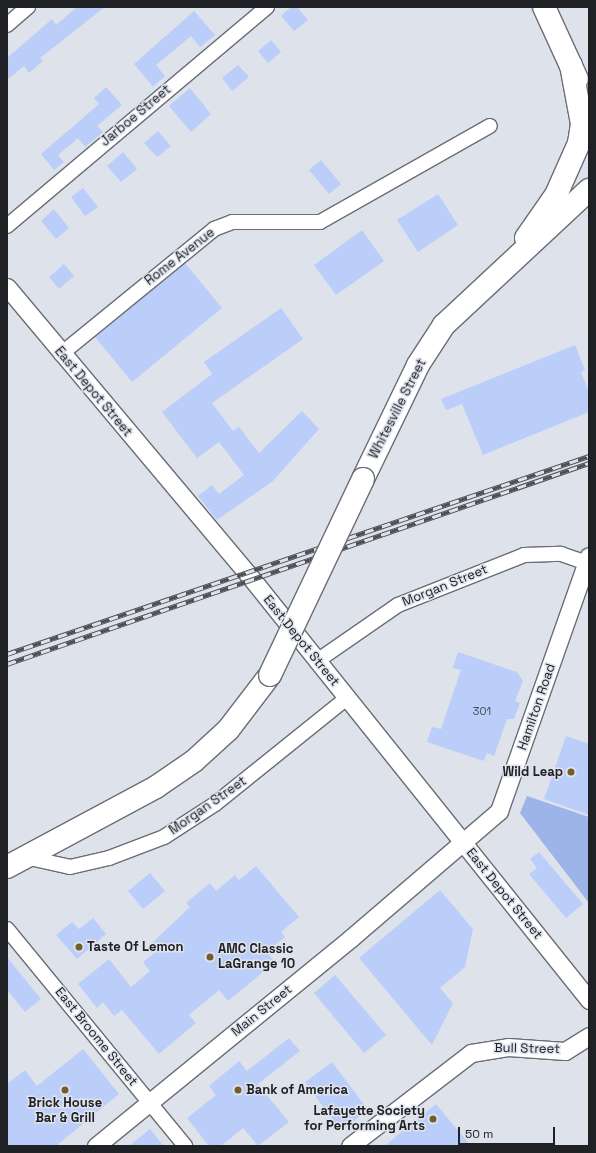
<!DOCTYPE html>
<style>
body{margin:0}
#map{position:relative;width:596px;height:1153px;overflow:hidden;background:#dee2eb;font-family:"Space Grotesk",sans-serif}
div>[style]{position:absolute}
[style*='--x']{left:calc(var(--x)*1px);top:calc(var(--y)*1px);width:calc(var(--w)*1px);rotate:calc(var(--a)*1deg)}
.green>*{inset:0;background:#9db4e8}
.building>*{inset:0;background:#bbcef9}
.roads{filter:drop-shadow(1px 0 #6a6d75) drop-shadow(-1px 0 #6a6d75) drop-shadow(0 1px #6a6d75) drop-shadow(0 -1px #6a6d75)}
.minor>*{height:14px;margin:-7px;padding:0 7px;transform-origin:7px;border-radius:7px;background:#fff}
.tertiary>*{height:17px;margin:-8.5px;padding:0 8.5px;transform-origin:8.5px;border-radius:8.5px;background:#fff}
.trunk>*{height:22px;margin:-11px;padding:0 11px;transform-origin:11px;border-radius:11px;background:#fff}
.rail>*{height:4.5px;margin-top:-2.25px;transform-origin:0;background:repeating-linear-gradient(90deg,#dee2eb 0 9px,#4e5055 0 18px);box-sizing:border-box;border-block:1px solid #4e5055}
.bridges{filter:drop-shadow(1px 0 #6a6d75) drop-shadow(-1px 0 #6a6d75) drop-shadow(0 1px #6a6d75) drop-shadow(0 -1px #6a6d75)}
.trunk-bridge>*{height:22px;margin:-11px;padding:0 11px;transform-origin:11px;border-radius:11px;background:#fff}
.dots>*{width:11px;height:11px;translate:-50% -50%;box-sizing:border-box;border:2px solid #dee2eb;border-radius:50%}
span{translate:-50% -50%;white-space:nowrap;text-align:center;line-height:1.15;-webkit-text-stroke:3px #dee2eb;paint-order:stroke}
.number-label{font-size:11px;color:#474c5a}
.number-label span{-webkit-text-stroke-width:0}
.street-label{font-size:13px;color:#202125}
.poi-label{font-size:13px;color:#202125;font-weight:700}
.right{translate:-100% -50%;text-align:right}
.left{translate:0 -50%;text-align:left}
.frame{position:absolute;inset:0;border:8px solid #202125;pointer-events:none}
.scale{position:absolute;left:458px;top:1127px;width:97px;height:18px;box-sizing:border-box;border:2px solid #202125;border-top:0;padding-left:5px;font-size:12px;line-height:14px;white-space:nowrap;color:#202125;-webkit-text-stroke:3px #dee2eb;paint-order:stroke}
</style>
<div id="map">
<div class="green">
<i style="clip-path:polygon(527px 796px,589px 817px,589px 903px,520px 813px)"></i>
</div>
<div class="building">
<i style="clip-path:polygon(77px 7px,105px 7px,40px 58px,43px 61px,29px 73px,24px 66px,7px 80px,7px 58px,52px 19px,56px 25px)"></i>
<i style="clip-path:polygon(291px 7px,297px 7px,308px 20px,294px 31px,281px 16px)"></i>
<i style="clip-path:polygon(194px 11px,215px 35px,200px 47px,191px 36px,156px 65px,165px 76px,153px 87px,134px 64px)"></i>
<i style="clip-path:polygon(271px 40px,281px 52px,268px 63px,258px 51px)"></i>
<i style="clip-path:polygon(238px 65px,249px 77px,232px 91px,222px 78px)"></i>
<i style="clip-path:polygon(106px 87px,122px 105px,97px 126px,103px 132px,85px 147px,78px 138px,58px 155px,64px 162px,54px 170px,41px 154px,99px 104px,94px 98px)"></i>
<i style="clip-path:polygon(190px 88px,211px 114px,191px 132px,169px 106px)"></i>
<i style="clip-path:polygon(158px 131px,171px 146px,157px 157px,144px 143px)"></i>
<i style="clip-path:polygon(123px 152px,137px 169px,121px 182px,107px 166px)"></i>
<i style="clip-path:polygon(321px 160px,341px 184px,329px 194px,309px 170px)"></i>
<i style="clip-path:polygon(83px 188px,98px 207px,85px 216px,71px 197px)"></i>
<i style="clip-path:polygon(438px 194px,458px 225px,418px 252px,397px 220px)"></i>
<i style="clip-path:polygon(54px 209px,69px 228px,56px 239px,41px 221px)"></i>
<i style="clip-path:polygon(362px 230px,384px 261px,336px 295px,314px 265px)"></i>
<i style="clip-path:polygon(185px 263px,222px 308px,132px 382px,95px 337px)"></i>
<i style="clip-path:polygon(64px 264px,74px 276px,59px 289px,49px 277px)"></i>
<i style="clip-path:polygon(281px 308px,303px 339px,212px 403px,233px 431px,239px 427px,259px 453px,302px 411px,319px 429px,273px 481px,217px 520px,198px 496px,212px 485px,219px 494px,244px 475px,219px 442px,197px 458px,162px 412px,212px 374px,204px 362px)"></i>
<i style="clip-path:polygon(575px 345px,585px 370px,581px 372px,589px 392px,589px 412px,483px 455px,462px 404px,446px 410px,441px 399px)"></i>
<i style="clip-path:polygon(458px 652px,517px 672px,523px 681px,515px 701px,520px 703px,514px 719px,507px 719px,494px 756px,487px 753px,484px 761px,427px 742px,432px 727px,441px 729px,461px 670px,453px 668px)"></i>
<i style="clip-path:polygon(566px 736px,589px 744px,589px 815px,544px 799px)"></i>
<i style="clip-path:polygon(539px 852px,583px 904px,566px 918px,529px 874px,537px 868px,530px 859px)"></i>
<i style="clip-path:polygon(256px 866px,299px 917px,281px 932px,285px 937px,267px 952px,275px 962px,228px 1001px,219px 990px,189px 1015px,196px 1023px,159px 1054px,122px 1010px,114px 1016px,103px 1002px,97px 1008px,78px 984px,109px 959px,131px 987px,150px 971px,143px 962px,157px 951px,151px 944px,190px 907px,186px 903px,210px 883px,216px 891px,235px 875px,239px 880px)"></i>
<i style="clip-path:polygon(150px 873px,165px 891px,143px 909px,128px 891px)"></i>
<i style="clip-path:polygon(440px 890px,473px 929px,465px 967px,440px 988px,453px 1003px,432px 1045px,359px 958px)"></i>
<i style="clip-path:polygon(93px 918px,106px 934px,77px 959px,56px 935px,72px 922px,79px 929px)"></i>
<i style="clip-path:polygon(7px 957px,41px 999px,25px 1012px,7px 990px)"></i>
<i style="clip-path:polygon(335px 975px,386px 1035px,364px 1053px,314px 993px)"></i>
<i style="clip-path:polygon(289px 1038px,300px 1051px,258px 1084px,289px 1122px,258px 1146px,243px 1128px,221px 1146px,209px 1146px,187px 1118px,216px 1095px,209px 1086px,239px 1061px,247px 1071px)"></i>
<i style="clip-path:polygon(83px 1049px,119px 1094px,56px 1146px,7px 1146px,7px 1084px,25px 1070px,37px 1086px)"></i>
<i style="clip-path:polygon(332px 1062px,368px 1110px,341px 1131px,305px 1082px)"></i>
<i style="clip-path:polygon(436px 1104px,471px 1146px,385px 1146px,400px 1133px)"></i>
<i style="clip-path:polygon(150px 1129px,164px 1146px,129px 1146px)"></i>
</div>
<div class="roads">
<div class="minor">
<i style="--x:7;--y:25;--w:28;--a:-41"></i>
<i style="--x:7;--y:226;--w:340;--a:-40.1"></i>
<i style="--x:61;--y:354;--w:198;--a:-39.2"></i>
<i style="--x:214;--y:229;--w:19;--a:-21"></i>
<i style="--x:232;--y:222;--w:88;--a:0"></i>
<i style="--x:320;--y:222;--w:195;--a:-29.5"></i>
<i style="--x:317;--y:661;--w:98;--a:-34.7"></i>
<i style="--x:398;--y:605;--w:136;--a:-21.6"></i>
<i style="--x:524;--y:555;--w:37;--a:-2"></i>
<i style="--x:561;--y:554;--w:28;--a:19"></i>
<i style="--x:25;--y:857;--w:46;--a:12.5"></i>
<i style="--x:70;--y:867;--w:40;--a:-13"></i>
<i style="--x:109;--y:858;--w:59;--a:-20.9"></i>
<i style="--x:164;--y:837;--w:61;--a:-32.9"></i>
<i style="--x:215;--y:804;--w:169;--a:-38.8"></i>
<i style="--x:7;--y:929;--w:281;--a:50.6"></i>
</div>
<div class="tertiary">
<i style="--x:7;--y:287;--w:375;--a:50"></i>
<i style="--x:248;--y:574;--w:546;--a:51.32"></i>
<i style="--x:96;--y:1146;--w:329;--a:-39.2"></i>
<i style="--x:351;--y:938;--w:195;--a:-40.6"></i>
<i style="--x:499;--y:811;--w:270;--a:-70.6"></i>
<i style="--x:350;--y:1146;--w:153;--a:-37.5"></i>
<i style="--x:471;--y:1053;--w:37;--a:-9"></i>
<i style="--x:508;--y:1047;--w:57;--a:4"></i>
<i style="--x:565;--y:1051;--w:28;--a:-32"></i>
</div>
<div class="trunk">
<i style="--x:544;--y:7;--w:79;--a:65.4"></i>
<i style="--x:526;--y:238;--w:52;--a:-55.1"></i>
<i style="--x:556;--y:195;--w:57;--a:-66.1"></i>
<i style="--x:579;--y:143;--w:19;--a:-81"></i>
<i style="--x:582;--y:124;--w:60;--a:-100.6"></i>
<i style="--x:363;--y:479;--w:127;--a:-64.2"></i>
<i style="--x:418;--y:365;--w:48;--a:-57"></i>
<i style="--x:444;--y:325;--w:198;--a:-43"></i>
<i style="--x:7;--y:867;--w:169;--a:-28.2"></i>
<i style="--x:156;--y:787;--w:46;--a:-34.4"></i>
<i style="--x:194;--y:761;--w:46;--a:-42.4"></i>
<i style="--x:228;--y:730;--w:69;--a:-52.6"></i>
</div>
</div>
<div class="rail">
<i style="--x:7;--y:654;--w:615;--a:-18.79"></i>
<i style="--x:7;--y:664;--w:616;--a:-19.05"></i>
</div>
<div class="bridges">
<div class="trunk-bridge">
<i style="--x:270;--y:675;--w:217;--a:-64.6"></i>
</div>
</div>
<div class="dots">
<i style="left:571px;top:772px;background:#725d2c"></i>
<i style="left:79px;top:947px;background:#725d2c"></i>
<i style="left:210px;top:957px;background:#725d2c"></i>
<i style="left:65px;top:1090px;background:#725d2c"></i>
<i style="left:238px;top:1090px;background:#725d2c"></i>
<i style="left:433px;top:1119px;background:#725d2c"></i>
</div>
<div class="number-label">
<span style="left:482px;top:711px">301</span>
</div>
<div class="street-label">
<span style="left:136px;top:116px;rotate:-40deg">Jarboe Street</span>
<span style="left:180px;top:257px;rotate:-38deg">Rome Avenue</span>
<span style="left:93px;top:392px;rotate:50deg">East Depot Street</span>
<span style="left:398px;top:409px;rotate:-63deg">Whitesville Street</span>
<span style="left:445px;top:586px;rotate:-22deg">Morgan Street</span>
<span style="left:301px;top:641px;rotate:51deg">East Depot Street</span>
<span style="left:537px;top:707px;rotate:-71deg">Hamilton Road</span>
<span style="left:208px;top:806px;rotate:-35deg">Morgan Street</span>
<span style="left:504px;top:894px;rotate:51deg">East Depot Street</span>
<span style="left:262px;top:1011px;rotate:-39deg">Main Street</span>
<span style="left:96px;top:1037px;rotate:51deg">East Broome Street</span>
<span style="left:527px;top:1049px;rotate:1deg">Bull Street</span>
</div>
<div class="poi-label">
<span class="right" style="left:563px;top:772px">Wild Leap</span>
<span class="left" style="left:87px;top:947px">Taste Of Lemon</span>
<span class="left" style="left:218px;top:957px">AMC Classic<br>LaGrange 10</span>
<span class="left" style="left:246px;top:1090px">Bank of America</span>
<span style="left:65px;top:1111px">Brick House<br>Bar &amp; Grill</span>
<span class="right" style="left:425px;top:1119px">Lafayette Society<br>for Performing Arts</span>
</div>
<div class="frame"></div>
<div class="scale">50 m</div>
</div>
